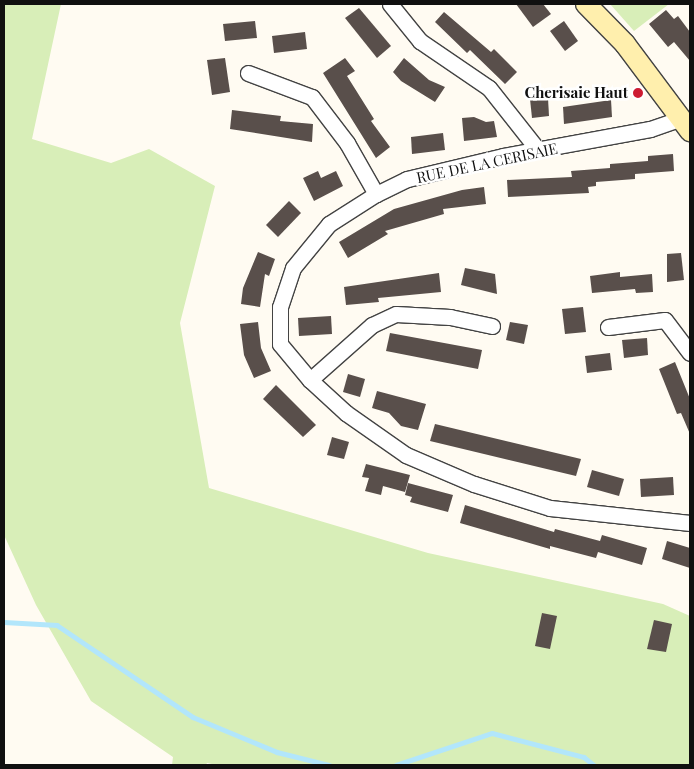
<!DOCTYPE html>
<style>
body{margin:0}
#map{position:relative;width:694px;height:769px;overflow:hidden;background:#fffbf2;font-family:"Playfair Display",serif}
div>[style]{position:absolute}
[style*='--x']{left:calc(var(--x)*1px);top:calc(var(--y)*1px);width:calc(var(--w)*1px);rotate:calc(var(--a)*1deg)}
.green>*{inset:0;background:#d8eeb8}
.stream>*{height:4.5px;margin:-2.25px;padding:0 2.25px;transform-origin:2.25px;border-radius:2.25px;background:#b2e6fb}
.building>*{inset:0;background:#594f4b}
.roads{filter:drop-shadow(1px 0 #434343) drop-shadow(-1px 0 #434343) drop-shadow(0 1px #434343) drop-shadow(0 -1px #434343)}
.street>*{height:15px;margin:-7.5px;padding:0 7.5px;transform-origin:7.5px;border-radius:7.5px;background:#fff}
.secondary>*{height:20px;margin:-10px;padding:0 10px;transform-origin:10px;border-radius:10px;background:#ffefad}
.dots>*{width:14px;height:14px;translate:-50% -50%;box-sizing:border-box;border:2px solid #fff;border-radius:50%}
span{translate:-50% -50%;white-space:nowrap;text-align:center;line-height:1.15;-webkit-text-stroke:5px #fff;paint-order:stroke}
.poi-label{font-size:15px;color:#101010;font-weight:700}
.right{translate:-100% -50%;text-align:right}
.street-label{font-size:15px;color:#101010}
.frame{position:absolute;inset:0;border:5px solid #101010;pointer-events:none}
</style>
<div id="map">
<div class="green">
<i style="clip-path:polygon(4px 4px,61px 4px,32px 139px,111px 163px,149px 149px,215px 186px,180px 323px,209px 488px,428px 553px,663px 604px,690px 616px,690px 765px,217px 765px,207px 763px,206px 765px,172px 765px,173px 757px,91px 701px,36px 605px,4px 535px)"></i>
<i style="clip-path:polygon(610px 4px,669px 4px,634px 31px)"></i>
</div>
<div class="stream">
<i style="--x:4;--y:622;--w:53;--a:3.2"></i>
<i style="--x:57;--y:625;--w:164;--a:34.1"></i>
<i style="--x:193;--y:717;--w:91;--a:22.6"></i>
<i style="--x:277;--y:752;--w:54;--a:14"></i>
<i style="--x:396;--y:765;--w:101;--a:-18.4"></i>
<i style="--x:492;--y:733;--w:95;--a:14.6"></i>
<i style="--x:584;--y:757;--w:13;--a:39"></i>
</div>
<div class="building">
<i style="clip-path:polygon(516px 4px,543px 4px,551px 14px,533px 27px)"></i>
<i style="clip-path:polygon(359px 8px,391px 46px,377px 58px,345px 18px)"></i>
<i style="clip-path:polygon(666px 10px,674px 19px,678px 16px,690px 32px,690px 61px,674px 42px,668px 47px,649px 24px)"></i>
<i style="clip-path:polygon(444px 12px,491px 52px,494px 49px,517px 72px,505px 84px,470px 50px,467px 53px,435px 22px)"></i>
<i style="clip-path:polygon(255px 21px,257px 38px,225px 41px,223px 24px)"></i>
<i style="clip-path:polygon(564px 21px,578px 41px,565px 51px,550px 31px)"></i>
<i style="clip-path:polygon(305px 32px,307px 49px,274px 53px,272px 36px)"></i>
<i style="clip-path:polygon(225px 58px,230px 92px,212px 95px,207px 60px)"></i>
<i style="clip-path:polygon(345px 58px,355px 71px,347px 76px,374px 119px,371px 121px,390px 147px,376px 158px,323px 73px)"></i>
<i style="clip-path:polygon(404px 58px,429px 80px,445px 87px,435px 102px,401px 81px,393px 72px)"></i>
<i style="clip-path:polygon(548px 98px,549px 116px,532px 118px,530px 99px)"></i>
<i style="clip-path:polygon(611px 100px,612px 117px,564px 124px,563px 107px)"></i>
<i style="clip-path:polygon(232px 110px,281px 116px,280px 121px,313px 124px,312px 142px,230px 129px)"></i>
<i style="clip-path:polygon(474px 117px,486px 122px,494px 121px,497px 137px,464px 141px,462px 118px)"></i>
<i style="clip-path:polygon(443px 133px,445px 150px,412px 154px,411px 137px)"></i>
<i style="clip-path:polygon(673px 154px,674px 171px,635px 174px,635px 179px,596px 182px,596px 186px,588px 187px,589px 193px,508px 197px,507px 180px,572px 177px,571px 171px,610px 168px,610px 164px,648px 161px,648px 156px)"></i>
<i style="clip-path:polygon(318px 171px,321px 178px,336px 171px,343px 186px,314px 201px,303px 178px)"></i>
<i style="clip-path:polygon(484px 187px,486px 204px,443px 209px,444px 214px,385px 231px,388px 234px,348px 258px,339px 242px,394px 209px,462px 190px)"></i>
<i style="clip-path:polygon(289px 201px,301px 213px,278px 237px,266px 225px)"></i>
<i style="clip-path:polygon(258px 252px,275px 259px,269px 276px,265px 274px,260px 307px,241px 304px,243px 288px)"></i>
<i style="clip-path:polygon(681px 253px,684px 280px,667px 282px,667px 254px)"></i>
<i style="clip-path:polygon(465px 268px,495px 274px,497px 294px,461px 285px)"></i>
<i style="clip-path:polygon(620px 272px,620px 277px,652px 274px,653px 292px,636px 293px,635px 289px,592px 293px,590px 276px)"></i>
<i style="clip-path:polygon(439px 273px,441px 292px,378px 298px,379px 302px,346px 305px,344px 287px)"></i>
<i style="clip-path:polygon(583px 307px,586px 332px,565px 334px,562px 309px)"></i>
<i style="clip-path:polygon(331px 316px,332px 334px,299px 336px,298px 318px)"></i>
<i style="clip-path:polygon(258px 322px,261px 348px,271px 371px,254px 378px,244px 355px,240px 324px)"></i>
<i style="clip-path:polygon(510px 322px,528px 325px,524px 344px,506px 340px)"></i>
<i style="clip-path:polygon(390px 333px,482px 350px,478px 369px,386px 351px)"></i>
<i style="clip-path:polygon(647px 338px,648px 355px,624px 358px,622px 340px)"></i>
<i style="clip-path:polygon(610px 353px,612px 370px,587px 373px,585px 356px)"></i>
<i style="clip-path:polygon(675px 362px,690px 399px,690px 434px,681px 413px,677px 414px,659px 369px)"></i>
<i style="clip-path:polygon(348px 374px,365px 379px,360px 397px,343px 392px)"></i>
<i style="clip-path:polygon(276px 385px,316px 425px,303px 437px,263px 399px)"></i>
<i style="clip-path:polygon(377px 391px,426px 404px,418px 430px,401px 426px,389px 413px,372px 408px)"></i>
<i style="clip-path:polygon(435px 424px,581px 459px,576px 476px,430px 441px)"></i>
<i style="clip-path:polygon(332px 437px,349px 442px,344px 459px,327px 455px)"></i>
<i style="clip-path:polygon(366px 464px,410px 475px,405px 492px,383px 486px,381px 495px,365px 491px,369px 478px,362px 477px)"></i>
<i style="clip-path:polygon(592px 470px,624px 479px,619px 496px,587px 487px)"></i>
<i style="clip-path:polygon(673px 477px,674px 495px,641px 497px,640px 479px)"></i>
<i style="clip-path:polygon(408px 483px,453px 495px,448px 512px,410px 502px,412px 497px,405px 495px)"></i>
<i style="clip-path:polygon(465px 505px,554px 532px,555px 529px,600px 541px,602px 535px,647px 548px,642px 565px,598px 552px,596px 558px,550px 546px,550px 549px,460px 523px)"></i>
<i style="clip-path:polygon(667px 541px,690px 548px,690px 568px,662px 559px)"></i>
<i style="clip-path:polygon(542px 613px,557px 616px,550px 649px,535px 646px)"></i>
<i style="clip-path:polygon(654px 620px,672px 624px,666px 652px,647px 649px)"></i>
</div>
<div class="roads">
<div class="street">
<i style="--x:390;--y:4;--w:48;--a:51"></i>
<i style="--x:420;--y:41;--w:83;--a:34.3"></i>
<i style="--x:489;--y:88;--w:79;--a:51.7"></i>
<i style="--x:248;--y:73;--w:68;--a:20.6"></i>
<i style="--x:312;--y:97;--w:58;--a:52.7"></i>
<i style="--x:347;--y:143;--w:59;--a:60.4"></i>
<i style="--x:682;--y:118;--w:34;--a:161"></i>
<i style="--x:650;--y:129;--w:149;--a:169.6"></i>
<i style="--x:503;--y:156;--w:99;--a:166.5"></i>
<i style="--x:407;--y:179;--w:34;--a:154"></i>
<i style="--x:376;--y:194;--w:56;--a:147.4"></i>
<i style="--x:329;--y:224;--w:57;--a:129.3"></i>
<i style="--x:293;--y:268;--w:41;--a:108.4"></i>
<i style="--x:280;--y:307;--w:37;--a:90"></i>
<i style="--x:280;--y:344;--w:47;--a:50.2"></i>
<i style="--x:310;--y:380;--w:49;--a:42.5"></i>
<i style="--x:346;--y:413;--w:73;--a:35"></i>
<i style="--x:406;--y:455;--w:74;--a:23.1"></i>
<i style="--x:474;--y:484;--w:80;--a:17.5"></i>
<i style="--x:550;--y:508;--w:141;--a:6.1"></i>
<i style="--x:608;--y:327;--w:57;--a:-7"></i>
<i style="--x:665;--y:320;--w:41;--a:52.9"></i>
<i style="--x:310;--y:380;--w:83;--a:-41.6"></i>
<i style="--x:372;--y:325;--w:26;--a:-25"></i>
<i style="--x:396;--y:314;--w:54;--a:3.2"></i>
<i style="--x:450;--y:317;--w:43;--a:12.1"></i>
</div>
<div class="secondary">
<i style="--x:586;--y:4;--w:56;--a:45.7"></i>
<i style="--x:625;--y:44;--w:109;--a:53.2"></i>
</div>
</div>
<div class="dots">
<i style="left:638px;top:93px;background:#cd1b32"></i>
</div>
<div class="poi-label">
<span class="right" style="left:628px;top:93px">Cherisaie Haut</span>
</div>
<div class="street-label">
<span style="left:487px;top:163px;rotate:-12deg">RUE DE LA CERISAIE</span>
</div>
<div class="frame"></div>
</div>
